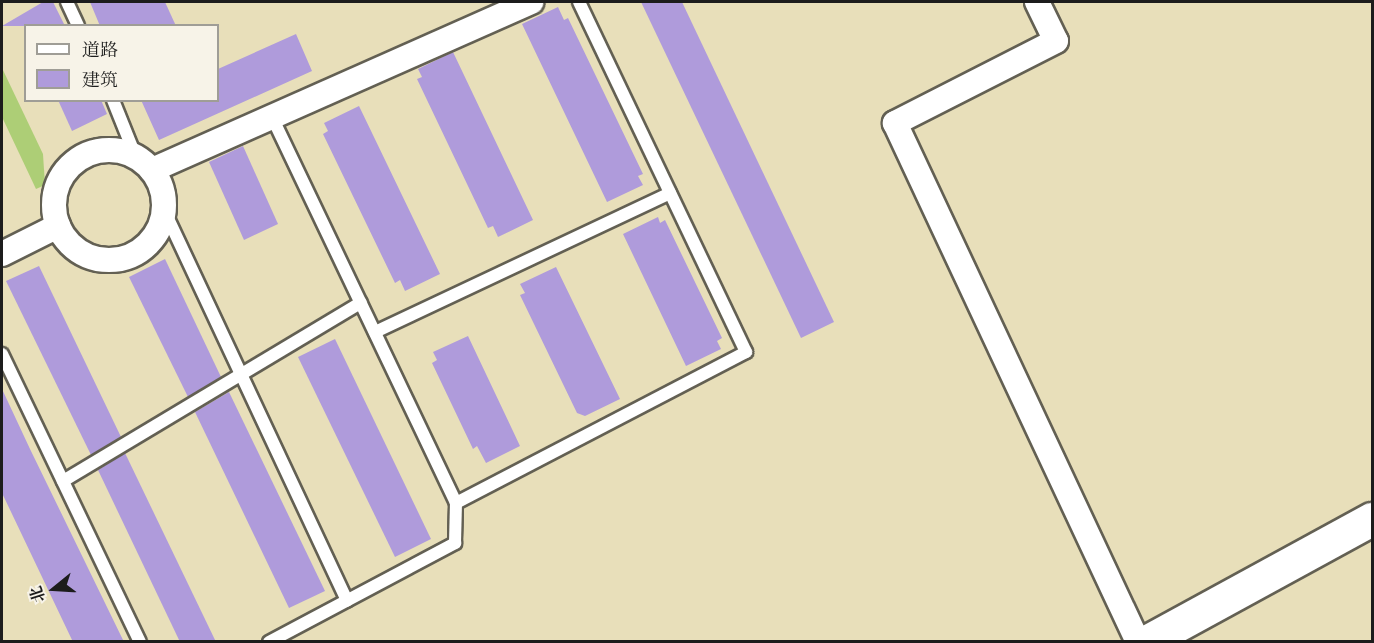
<!DOCTYPE html>
<meta charset="utf-8">
<style>
body{margin:0}
#map{position:relative;width:1374px;height:643px;overflow:hidden;background:#e8dfba;font-family:"Gentium Book Plus","Noto Serif SC",serif}
div>[style]{position:absolute}
[style*='--x']{left:calc(var(--x)*1px);top:calc(var(--y)*1px);width:calc(var(--w)*1px);rotate:calc(var(--a)*1deg)}
.green>*{inset:0;background:#adce76}
.building>*{inset:0;background:#af9bdb}
.roads{filter:drop-shadow(2px 0 #636053) drop-shadow(-2px 0 #636053) drop-shadow(0 2px #636053) drop-shadow(0 -2px #636053)}
.service>*{height:12px;margin:-6px;padding:0 6px;transform-origin:6px;border-radius:6px;background:#fff}
.minor>*{height:24px;margin:-12px;padding:0 12px;transform-origin:12px;border-radius:12px;background:#fff}
.minor>.ring{margin:-12px;padding:0;box-sizing:content-box;background:none;border:24px solid #fff;border-radius:50%}
.secondary>*{height:33px;margin:-16.5px;padding:0 16.5px;transform-origin:16.5px;border-radius:16.5px;background:#fff}
span{translate:-50% -50%;white-space:nowrap;text-align:center;line-height:1.15;-webkit-text-stroke:5px #f7f3e8;paint-order:stroke}
.frame{position:absolute;inset:0;border:3px solid #1c1c1c;pointer-events:none}
.legend{position:absolute;left:24px;top:24px;width:195px;height:78px;box-sizing:border-box;background:#f7f3e8;border:2px solid #9f9d96;margin:0;padding:8px 10px;list-style:none;font-size:18px;color:#1c1c1c}
.legend li{display:flex;align-items:center;gap:12px;height:30px}
.legend b{width:30px;border:2px solid #9f9d96}
.north{position:absolute;left:24px;top:559px;width:60px;height:60px;-webkit-text-stroke:4px #f7f3e8;paint-order:stroke;rotate:252deg;font-size:16px;font-weight:700;line-height:24px;text-align:center;color:#1c1c1c}
.north::after{content:'';display:block;margin:auto;width:21px;height:27px;background:#1c1c1c;clip-path:polygon(50% 0,100% 100%,50% 72%,0 100%)}
</style>
<div id="map">
<div class="green">
<i style="clip-path:polygon(2px 68px,43px 154px,45px 185px,36px 189px,2px 117px)"></i>
</div>
<div class="building">
<i style="clip-path:polygon(43px 2px,53px 2px,65px 26px,2px 26px)"></i>
<i style="clip-path:polygon(90px 2px,165px 2px,176px 26px,100px 26px)"></i>
<i style="clip-path:polygon(641px 2px,682px 2px,834px 322px,801px 338px)"></i>
<i style="clip-path:polygon(558px 7px,564px 20px,568px 18px,643px 174px,638px 176px,643px 185px,607px 202px,522px 24px)"></i>
<i style="clip-path:polygon(296px 34px,312px 71px,159px 140px,141px 100px,218px 100px,218px 69px)"></i>
<i style="clip-path:polygon(453px 52px,533px 220px,498px 237px,493px 226px,488px 228px,417px 79px,422px 77px,418px 69px)"></i>
<i style="clip-path:polygon(58px 100px,101px 100px,107px 114px,72px 131px)"></i>
<i style="clip-path:polygon(359px 106px,440px 274px,405px 291px,400px 280px,395px 283px,323px 134px,328px 131px,324px 123px)"></i>
<i style="clip-path:polygon(243px 146px,278px 224px,244px 240px,209px 162px)"></i>
<i style="clip-path:polygon(658px 217px,660px 223px,665px 220px,722px 338px,717px 341px,721px 349px,686px 366px,623px 234px)"></i>
<i style="clip-path:polygon(165px 259px,221px 377px,188px 397px,129px 277px)"></i>
<i style="clip-path:polygon(39px 266px,121px 437px,91px 455px,6px 281px)"></i>
<i style="clip-path:polygon(556px 267px,620px 399px,585px 416px,577px 413px,520px 295px,525px 293px,520px 284px)"></i>
<i style="clip-path:polygon(468px 336px,520px 446px,486px 463px,477px 446px,473px 449px,432px 363px,437px 360px,433px 352px)"></i>
<i style="clip-path:polygon(335px 339px,431px 539px,395px 557px,298px 357px)"></i>
<i style="clip-path:polygon(2px 389px,30px 449px,124px 642px,73px 642px,2px 493px)"></i>
<i style="clip-path:polygon(229px 392px,325px 591px,289px 608px,195px 412px)"></i>
<i style="clip-path:polygon(125px 453px,216px 642px,180px 642px,98px 470px)"></i>
</div>
<div class="roads">
<div class="service">
<i style="--x:67;--y:2;--w:26;--a:65"></i>
<i style="--x:113;--y:100;--w:59;--a:68.2"></i>
<i style="--x:272;--y:117;--w:428;--a:64.5"></i>
<i style="--x:456;--y:503;--w:327;--a:-27.5"></i>
<i style="--x:746;--y:352;--w:388;--a:-115.5"></i>
<i style="--x:165;--y:212;--w:429;--a:64.9"></i>
<i style="--x:375;--y:332;--w:326;--a:-25.2"></i>
<i style="--x:2;--y:354;--w:319;--a:64.4"></i>
<i style="--x:63;--y:481;--w:347;--a:-30.9"></i>
<i style="--x:269;--y:642;--w:211;--a:-28"></i>
<i style="--x:455;--y:543;--w:40;--a:-88.6"></i>
</div>
<div class="minor">
<i style="--x:1037;--y:2;--w:43;--a:64"></i>
<i style="--x:1056;--y:41;--w:181;--a:153"></i>
<i style="--x:895;--y:123;--w:573;--a:64.91"></i>
<i class="ring" style="left:54px;top:150px;width:86px;height:86px"></i>
<i style="--x:152;--y:170;--w:415;--a:-23.9"></i>
<i style="--x:2;--y:254;--w:63;--a:-26.6"></i>
</div>
<div class="secondary">
<i style="--x:1146;--y:642;--w:257;--a:-28.6"></i>
</div>
</div>
<div class="frame"></div>
<ul class="legend">
<li><b style="height:8px;background:#fff"></b>道路</li>
<li><b style="height:16px;background:#af9bdb"></b>建筑</li>
</ul>
<div class="north">北</div>
</div>
